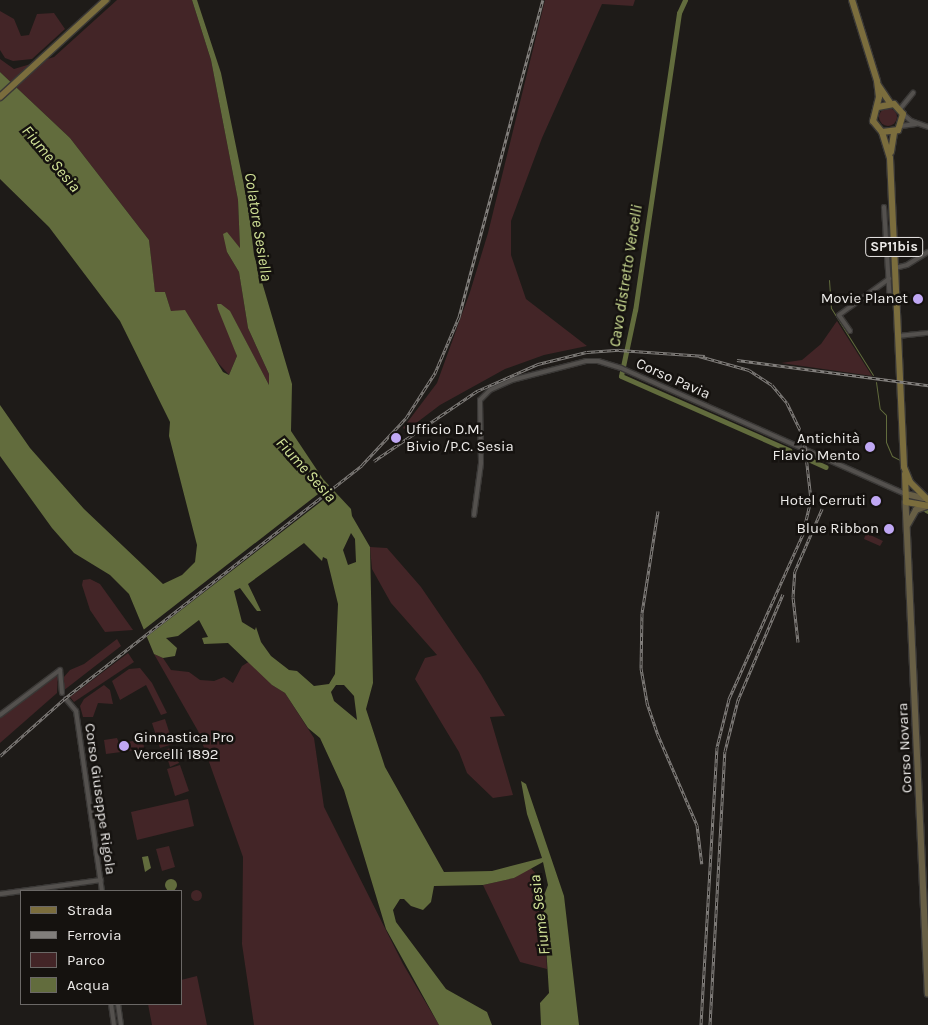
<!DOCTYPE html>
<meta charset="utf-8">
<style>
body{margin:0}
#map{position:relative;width:928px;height:1025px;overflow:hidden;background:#1e1b18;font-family:Karla,sans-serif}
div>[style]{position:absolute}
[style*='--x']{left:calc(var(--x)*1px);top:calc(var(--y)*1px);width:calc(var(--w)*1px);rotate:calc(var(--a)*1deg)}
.green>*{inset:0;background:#432527}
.round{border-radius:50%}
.water>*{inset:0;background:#626c3d}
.pier>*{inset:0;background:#1e1b18}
.stream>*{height:1px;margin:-0.5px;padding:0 0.5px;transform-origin:0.5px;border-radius:0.5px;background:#626c3d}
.canal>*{height:5px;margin:-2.5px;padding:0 2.5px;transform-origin:2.5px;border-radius:2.5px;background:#626c3d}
.roads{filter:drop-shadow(1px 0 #3a3836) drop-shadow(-1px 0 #3a3836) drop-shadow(0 1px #3a3836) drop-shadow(0 -1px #3a3836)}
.street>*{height:4px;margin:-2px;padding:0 2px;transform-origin:2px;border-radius:2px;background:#54514e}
.secondary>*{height:5.5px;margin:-2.75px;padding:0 2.75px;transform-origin:2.75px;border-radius:2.75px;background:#685f45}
.primary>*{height:6px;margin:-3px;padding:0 3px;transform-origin:3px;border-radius:3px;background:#7b6d3d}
.rail>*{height:3px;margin-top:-1.5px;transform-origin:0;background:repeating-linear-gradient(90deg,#15120f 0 4px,#817e7b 0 8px);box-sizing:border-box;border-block:1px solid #817e7b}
.dots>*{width:14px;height:14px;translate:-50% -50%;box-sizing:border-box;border:2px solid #15120f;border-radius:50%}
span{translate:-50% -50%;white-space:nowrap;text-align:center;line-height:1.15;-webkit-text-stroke:5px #15120f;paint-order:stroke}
.shield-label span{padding:1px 4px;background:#15120f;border:1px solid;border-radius:4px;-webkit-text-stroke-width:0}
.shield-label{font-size:14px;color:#eceae8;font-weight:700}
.poi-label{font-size:15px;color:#eceae8}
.right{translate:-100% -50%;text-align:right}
.left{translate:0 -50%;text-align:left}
.street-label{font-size:15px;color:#eceae8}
.water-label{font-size:16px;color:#d2e397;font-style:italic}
.legend{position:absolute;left:20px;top:890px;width:162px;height:115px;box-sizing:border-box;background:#15120f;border:1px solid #6b6866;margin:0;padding:6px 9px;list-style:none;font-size:15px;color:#eceae8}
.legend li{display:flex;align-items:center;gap:10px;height:25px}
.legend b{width:25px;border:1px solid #6b6866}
</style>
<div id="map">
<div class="green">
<i style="clip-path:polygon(117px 0,192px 0,211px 60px,238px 200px,240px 248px,234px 241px,227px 252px,239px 272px,248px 328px,269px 374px,269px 385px,230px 312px,221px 305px,237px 356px,229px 375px,171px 311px,165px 292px,155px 293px,149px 240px,70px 138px,0 72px,0 59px,14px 69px,54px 57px)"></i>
<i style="clip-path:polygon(545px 0,635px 0,633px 6px,602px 4px,542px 138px,511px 221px,511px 255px,526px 299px,587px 346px,544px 355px,505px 369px,440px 405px,407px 430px,403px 428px,437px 383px,470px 292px,488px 233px)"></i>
<i style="clip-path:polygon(0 11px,14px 19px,21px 36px,29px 35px,37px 14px,54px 13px,65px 29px,32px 59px,13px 61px,5px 58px,0 50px)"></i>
<i class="round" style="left:879px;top:108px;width:18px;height:18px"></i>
<i style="clip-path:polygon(837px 321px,872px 376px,781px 363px,802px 360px,821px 344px)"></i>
<i style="clip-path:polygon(866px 533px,883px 541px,880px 546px,864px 539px)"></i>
<i style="clip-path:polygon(370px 547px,387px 548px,421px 587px,481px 675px,505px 716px,490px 717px,513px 795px,493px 798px,467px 773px,459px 752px,415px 679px,425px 658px,437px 655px,391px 603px,372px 569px)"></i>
<i style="clip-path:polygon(90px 579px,100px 584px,133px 630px,105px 632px,90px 610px,82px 585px,83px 580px)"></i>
<i style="clip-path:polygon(117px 639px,121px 646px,63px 691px,63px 678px,70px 670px,84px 664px)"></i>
<i style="clip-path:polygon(128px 653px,134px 662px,74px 702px,70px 697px)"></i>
<i style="clip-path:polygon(154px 654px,163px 658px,171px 670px,189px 672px,200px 680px,214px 681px,224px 677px,233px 683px,242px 666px,250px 661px,272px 685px,285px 693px,314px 738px,324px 807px,403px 964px,439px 1025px,254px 1025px,242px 944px,243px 857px,198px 731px)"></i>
<i style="clip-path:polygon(140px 668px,152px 683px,167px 713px,161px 715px,146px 685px,120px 700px,112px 681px,129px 669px)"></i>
<i style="clip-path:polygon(58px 674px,57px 693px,0 743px,0 718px)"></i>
<i style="clip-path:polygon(104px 685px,110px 690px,113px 704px,98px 703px,93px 717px,83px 717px,80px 706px,84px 699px)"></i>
<i style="clip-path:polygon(165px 719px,173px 744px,160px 748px,152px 723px)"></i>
<i style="clip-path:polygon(143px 734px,144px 749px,106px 754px,104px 740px,117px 738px,119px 743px,140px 740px,139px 735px)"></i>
<i style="clip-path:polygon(173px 747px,179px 763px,170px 767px,165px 750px)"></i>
<i style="clip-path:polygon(180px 765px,189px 791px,175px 796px,167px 769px)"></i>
<i style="clip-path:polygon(188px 799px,194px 826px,137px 840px,131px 812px)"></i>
<i style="clip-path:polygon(169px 846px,175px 867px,162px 871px,156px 849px)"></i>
<i style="clip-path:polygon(530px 867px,542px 881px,547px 969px,520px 962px,483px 885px,514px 878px)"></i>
<i class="round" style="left:190.5px;top:889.5px;width:11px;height:11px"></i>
<i style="clip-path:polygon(197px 976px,207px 1025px,152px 1025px,148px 1004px,181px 1004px,181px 980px)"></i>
</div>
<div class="water">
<i style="clip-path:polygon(evenodd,192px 0,197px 0,221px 73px,248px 205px,254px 255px,292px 384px,291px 431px,323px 479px,351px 509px,352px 516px,370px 547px,373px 683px,366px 709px,385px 767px,444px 872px,492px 871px,542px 858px,527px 814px,521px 781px,526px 784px,564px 896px,579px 1025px,541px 1025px,540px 1003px,549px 993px,543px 898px,548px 885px,543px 862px,514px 878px,483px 885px,434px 886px,431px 902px,423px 910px,411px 906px,404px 899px,400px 899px,393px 910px,396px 922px,446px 989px,487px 1012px,492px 1025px,439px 1025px,386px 929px,344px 790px,320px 738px,308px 728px,285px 693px,272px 685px,228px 643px,204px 644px,202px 638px,208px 637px,199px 620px,178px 636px,166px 638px,177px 648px,175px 656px,163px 658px,154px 654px,129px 594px,110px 575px,74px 553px,52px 528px,0 456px,0 405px,30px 448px,84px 509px,163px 584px,182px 575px,195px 562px,197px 545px,169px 436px,170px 422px,120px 321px,49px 227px,0 179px,0 72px,70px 138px,149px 240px,155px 292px,165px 292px,171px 311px,185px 310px,223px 372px,229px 375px,237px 356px,218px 309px,217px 304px,221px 304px,230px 311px,269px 385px,269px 374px,248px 328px,239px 272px,227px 252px,223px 234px,227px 232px,240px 248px,238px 200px,211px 60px,192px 0,351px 533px,355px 539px,356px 562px,348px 565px,343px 550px,351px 533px,192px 0,304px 543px,322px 561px,323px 557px,327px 559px,338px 604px,335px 674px,329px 684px,314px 686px,297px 671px,289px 670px,271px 656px,261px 642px,256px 627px,255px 630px,242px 622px,234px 591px,240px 588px,257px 611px,261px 611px,248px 584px,304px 543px,192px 0,336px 685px,344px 685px,354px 696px,357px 720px,334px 701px,331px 692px,336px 685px)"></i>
<i style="clip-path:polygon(148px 856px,151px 868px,145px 872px,142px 857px)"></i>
<i class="round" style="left:165px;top:879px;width:12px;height:12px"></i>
</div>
<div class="pier">
<i style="clip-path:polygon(331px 484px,336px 490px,145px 638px,142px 631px)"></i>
</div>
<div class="stream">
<i style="--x:829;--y:280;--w:28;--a:86"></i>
<i style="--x:831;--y:308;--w:79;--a:57.9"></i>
<i style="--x:876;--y:382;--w:27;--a:82"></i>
<i style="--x:880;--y:409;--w:8;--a:45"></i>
<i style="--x:886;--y:415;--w:27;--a:90"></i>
<i style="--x:886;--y:442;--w:15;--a:67"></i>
<i style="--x:892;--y:456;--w:9;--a:27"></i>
</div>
<div class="canal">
<i style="--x:685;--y:0;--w:14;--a:115"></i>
<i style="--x:679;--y:13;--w:300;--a:98.4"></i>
<i style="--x:635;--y:310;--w:67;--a:102"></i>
<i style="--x:621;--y:376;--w:184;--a:23.8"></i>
<i style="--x:810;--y:460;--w:17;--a:24"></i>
<i style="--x:926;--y:510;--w:2;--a:27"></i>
</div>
<div class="roads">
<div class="street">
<i style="--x:900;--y:109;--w:21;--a:-51"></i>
<i style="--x:903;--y:114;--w:11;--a:41"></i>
<i style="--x:911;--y:121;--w:18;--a:19"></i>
<i style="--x:901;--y:126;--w:15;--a:-8"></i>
<i style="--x:884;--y:207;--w:95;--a:86.4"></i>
<i style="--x:895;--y:268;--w:12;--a:-14"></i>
<i style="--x:907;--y:265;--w:25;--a:-32"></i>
<i style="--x:850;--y:331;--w:19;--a:-125"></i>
<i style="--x:839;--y:315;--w:62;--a:-35.8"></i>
<i style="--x:898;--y:336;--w:30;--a:-6"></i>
<i style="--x:474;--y:515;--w:52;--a:-82.3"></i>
<i style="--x:481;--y:463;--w:63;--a:-90.9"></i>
<i style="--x:480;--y:400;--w:14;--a:-45"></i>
<i style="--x:490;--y:390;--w:24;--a:-24"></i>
<i style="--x:512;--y:380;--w:76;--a:-14.4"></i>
<i style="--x:586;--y:361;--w:12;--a:0"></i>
<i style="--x:598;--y:361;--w:24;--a:17"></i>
<i style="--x:621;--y:368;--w:312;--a:23.9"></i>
<i style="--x:60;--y:670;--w:23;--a:85"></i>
<i style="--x:66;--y:699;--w:16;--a:50"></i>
<i style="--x:76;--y:711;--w:182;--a:81.8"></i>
<i style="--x:0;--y:715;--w:75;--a:-36.9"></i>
<i style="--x:0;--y:894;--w:102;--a:-7.9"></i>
<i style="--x:111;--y:1004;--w:21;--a:82"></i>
<i style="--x:118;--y:1004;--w:21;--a:82"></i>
</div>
<div class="secondary">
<i style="--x:906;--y:494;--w:18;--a:13"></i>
<i style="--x:906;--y:502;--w:492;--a:87.4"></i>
<i style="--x:908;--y:524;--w:16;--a:-60"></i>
<i style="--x:916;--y:510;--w:12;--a:-20"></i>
</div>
<div class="primary">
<i style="--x:852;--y:0;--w:85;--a:72.8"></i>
<i style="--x:877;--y:81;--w:16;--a:83"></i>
<i style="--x:879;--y:97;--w:25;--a:104"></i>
<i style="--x:873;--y:121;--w:14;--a:51"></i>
<i style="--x:882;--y:132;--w:27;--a:73"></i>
<i style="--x:890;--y:158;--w:309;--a:87.4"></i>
<i style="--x:904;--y:467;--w:16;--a:68"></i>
<i style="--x:910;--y:482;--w:25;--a:45"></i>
<i style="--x:878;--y:85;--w:22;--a:56"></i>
<i style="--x:0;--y:97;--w:144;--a:-42.5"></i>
<i style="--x:878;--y:107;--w:16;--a:-11"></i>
<i style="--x:894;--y:104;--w:13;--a:48"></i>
<i style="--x:903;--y:114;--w:17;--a:107"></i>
<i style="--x:898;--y:130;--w:16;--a:173"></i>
<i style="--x:891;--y:152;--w:20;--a:-81"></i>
<i style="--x:905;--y:474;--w:28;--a:88"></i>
<i style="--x:906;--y:502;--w:22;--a:10"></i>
</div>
</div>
<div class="rail">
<i style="--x:699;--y:356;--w:52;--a:15.6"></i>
<i style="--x:749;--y:370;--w:27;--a:33"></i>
<i style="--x:772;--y:385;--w:23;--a:50"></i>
<i style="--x:787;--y:403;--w:39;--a:64"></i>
<i style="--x:804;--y:438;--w:61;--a:83.5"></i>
<i style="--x:811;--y:499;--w:36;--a:103"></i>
<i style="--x:803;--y:534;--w:181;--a:114.2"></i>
<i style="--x:729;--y:699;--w:49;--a:104"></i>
<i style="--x:717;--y:747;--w:278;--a:93.3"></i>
<i style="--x:737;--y:360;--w:193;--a:7.5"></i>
<i style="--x:374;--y:461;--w:125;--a:-34.2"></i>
<i style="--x:477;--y:391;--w:67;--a:-23.9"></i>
<i style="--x:538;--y:364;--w:50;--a:-13.8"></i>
<i style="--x:587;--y:352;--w:32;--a:-4"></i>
<i style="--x:619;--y:350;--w:86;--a:4"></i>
<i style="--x:658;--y:511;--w:103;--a:98.9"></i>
<i style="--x:642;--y:613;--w:55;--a:91"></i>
<i style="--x:641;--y:668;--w:36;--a:80"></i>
<i style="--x:647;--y:703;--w:34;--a:71"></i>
<i style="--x:658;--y:735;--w:98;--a:66.6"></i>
<i style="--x:697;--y:825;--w:39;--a:83"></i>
<i style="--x:798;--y:642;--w:45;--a:-96.3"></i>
<i style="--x:793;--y:597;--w:26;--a:-86"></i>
<i style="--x:795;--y:571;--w:68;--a:-66.5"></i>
<i style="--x:0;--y:756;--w:86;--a:-41.7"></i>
<i style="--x:64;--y:699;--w:379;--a:-38.1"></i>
<i style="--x:362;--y:465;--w:64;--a:-46.9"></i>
<i style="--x:406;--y:418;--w:54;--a:-57.2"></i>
<i style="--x:435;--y:373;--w:61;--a:-66.8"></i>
<i style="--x:459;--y:317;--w:328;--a:-75.2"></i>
<i style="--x:710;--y:1025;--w:274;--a:-86.9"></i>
<i style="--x:725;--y:751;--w:53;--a:-75.7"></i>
<i style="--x:738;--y:700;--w:115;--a:-67"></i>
</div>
<div class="dots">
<i style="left:918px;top:299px;background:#c0a8f4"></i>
<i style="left:396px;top:438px;background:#c0a8f4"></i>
<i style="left:870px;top:447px;background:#c0a8f4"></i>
<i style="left:876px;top:501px;background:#c0a8f4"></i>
<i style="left:889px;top:529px;background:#c0a8f4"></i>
<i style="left:124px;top:746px;background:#c0a8f4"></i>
</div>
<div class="shield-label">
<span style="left:894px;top:247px">SP11bis</span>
</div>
<div class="poi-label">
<span class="right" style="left:908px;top:299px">Movie Planet</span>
<span class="left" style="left:406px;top:438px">Ufficio D.M.<br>Bivio /P.C. Sesia</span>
<span class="right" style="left:860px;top:447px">Antichità<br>Flavio Mento</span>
<span class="right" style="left:866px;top:501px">Hotel Cerruti</span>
<span class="right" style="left:879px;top:529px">Blue Ribbon</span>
<span class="left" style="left:134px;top:746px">Ginnastica Pro<br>Vercelli 1892</span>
</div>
<div class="street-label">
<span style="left:673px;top:379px;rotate:24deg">Corso Pavia</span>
<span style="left:905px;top:748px;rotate:-93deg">Corso Novara</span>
<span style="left:100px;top:799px;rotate:82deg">Corso Giuseppe Rigola</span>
</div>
<div class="water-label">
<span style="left:51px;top:159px;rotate:50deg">Fiume Sesia</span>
<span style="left:258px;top:227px;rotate:81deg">Colatore Sesiella</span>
<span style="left:626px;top:276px;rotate:-81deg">Cavo distretto Vercelli</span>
<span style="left:306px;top:470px;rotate:48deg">Fiume Sesia</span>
<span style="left:540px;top:915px;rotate:-97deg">Fiume Sesia</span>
</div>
<ul class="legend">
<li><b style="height:6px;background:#7b6d3d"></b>Strada</li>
<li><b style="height:6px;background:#817e7b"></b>Ferrovia</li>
<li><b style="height:14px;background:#432527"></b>Parco</li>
<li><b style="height:14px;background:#626c3d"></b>Acqua</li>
</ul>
</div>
